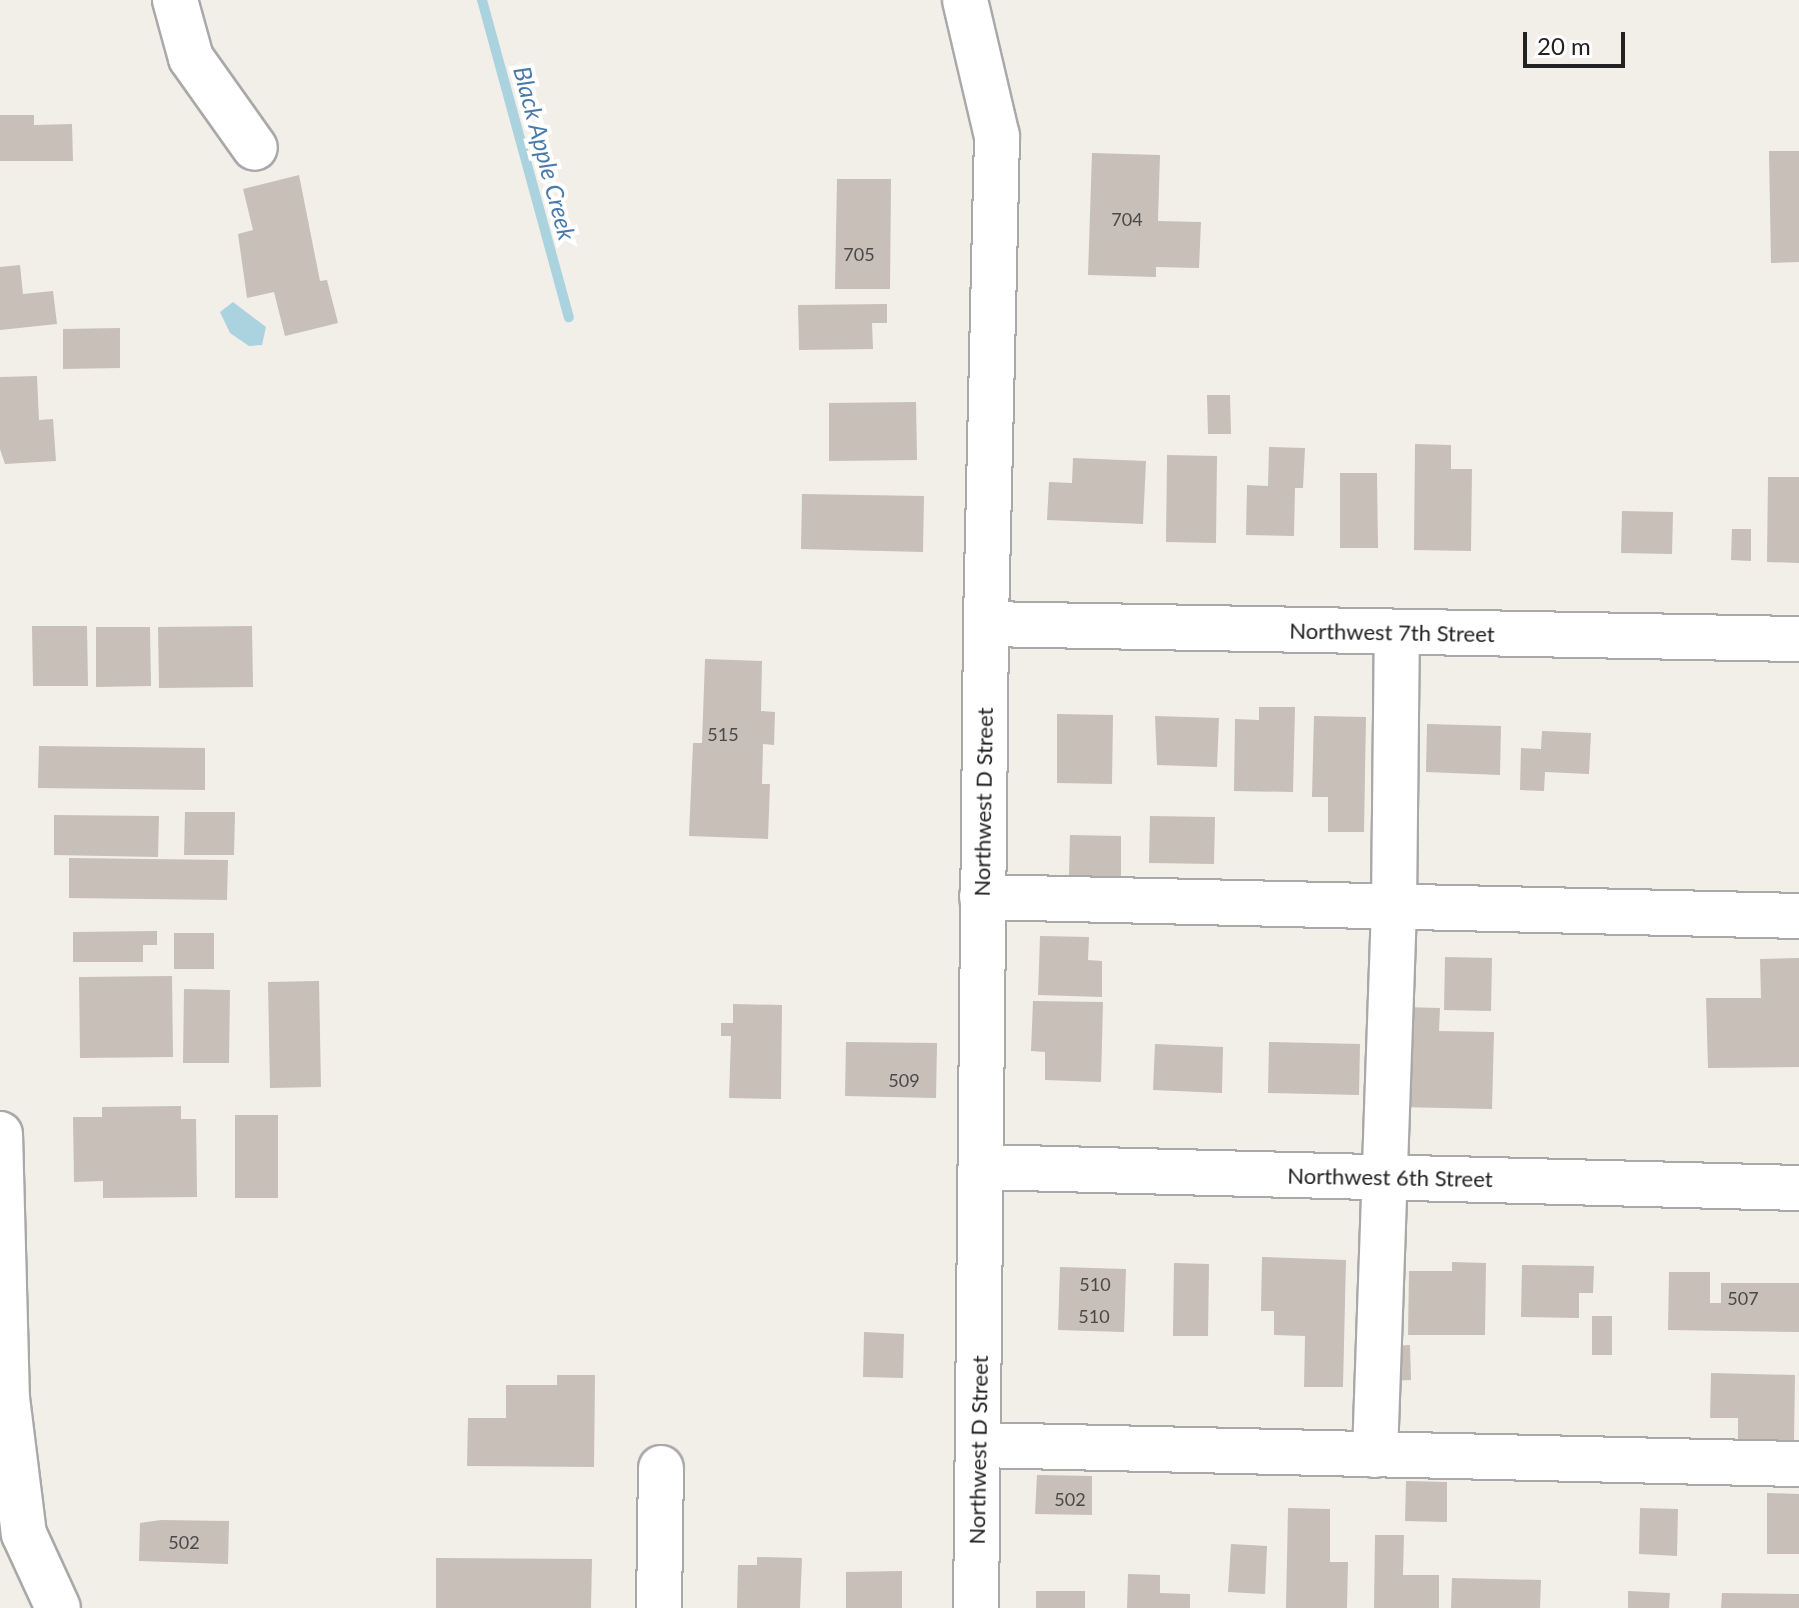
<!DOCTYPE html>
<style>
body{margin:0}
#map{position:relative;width:1799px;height:1608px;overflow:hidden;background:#f2efe9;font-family:Lato,sans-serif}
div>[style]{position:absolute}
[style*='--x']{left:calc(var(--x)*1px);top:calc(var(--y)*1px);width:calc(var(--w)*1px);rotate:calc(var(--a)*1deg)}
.water>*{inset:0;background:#aad3df}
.stream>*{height:10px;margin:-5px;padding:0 5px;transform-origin:5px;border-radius:5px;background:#aad3df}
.building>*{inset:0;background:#c7bfb8}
.roads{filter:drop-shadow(2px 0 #a9a9a9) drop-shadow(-2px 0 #a9a9a9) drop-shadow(0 2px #a9a9a9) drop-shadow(0 -2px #a9a9a9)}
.minor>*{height:44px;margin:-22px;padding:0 22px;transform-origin:22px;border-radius:22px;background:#fff}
span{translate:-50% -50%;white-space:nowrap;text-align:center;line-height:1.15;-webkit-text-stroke:8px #fff;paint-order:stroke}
.number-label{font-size:18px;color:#4b4948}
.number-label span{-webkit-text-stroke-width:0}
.street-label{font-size:22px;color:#222}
.water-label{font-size:24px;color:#4a7aab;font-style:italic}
.scale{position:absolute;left:1523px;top:32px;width:102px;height:36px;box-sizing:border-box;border:4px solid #222;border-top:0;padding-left:10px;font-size:24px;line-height:28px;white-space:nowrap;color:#222;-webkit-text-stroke:6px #fff;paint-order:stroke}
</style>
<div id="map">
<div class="water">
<i style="clip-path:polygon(233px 302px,266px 327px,262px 345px,249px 346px,230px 333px,220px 312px)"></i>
</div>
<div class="stream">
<i style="--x:482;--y:0;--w:329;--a:74.7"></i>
</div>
<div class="building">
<i style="clip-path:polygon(0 115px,34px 115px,34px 125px,72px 124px,73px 161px,0 161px)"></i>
<i style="clip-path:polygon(1769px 151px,1799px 151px,1799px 262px,1771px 263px)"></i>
<i style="clip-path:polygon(1092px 153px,1160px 155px,1158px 221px,1201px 222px,1199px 268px,1156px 267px,1156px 277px,1088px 275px)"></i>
<i style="clip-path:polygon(299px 175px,320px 281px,327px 280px,338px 323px,285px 336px,274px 292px,247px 298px,238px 234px,253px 230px,243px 189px)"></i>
<i style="clip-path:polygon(837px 179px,891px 179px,890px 289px,835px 289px)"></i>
<i style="clip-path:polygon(20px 265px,23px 294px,53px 291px,57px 324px,0 330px,0 267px)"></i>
<i style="clip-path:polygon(887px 304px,887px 323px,872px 323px,873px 349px,799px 350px,798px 305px)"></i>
<i style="clip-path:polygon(120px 328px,120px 368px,63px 369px,63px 329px)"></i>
<i style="clip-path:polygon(37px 376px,39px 420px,53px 419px,56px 461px,5px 464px,0 449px,0 377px)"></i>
<i style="clip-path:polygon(1207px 395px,1230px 395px,1231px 434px,1208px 434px)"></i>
<i style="clip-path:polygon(916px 402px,917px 460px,829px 461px,829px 403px)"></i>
<i style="clip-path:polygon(1415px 444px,1451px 445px,1451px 469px,1472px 469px,1471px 551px,1414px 550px)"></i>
<i style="clip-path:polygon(1269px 447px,1305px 448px,1303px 488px,1295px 488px,1294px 536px,1246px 535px,1247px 485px,1268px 486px)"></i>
<i style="clip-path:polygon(1167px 455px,1217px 456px,1216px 543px,1166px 542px)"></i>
<i style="clip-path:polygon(1073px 458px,1146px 461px,1143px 524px,1047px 520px,1049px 482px,1072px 483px)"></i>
<i style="clip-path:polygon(1340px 473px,1377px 473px,1378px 548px,1340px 548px)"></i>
<i style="clip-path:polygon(1768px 477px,1799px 477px,1799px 563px,1767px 562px)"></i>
<i style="clip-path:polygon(802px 494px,924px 496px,923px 552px,801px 549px)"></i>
<i style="clip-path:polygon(1622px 511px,1673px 512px,1672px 554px,1621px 553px)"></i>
<i style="clip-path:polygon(1732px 529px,1751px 529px,1751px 561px,1731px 560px)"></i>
<i style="clip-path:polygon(32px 626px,87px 626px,88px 686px,33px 686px)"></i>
<i style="clip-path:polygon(252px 626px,253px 687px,159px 688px,158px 627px)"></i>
<i style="clip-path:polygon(96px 627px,150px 627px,151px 686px,96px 687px)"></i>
<i style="clip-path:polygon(705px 659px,762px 661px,761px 711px,775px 712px,774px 745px,763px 744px,762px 784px,770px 784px,768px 839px,689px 836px,693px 743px,702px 743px)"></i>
<i style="clip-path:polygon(1259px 707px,1295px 707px,1293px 792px,1234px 791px,1235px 719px,1259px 720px)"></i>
<i style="clip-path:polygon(1057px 714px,1113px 715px,1112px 784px,1057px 783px)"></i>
<i style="clip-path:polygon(1155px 716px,1219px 718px,1217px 767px,1157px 765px)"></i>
<i style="clip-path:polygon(1314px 716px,1366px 717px,1364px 832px,1328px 832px,1328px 797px,1312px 797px)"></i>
<i style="clip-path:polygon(1427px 724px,1501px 726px,1500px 775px,1426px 772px)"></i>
<i style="clip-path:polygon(1542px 731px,1591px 733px,1589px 774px,1545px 772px,1544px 791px,1520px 790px,1521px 748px,1541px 749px)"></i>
<i style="clip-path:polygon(39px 746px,205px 748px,205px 790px,38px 788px)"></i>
<i style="clip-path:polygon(185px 812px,235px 812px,234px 855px,184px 855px)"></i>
<i style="clip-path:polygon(54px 815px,159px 816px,158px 857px,54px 855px)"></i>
<i style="clip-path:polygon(1150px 816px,1215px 817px,1214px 864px,1149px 863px)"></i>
<i style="clip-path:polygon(1070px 835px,1121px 836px,1121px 877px,1069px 876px)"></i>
<i style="clip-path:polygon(69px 858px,228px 860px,227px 900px,69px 898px)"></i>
<i style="clip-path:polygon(157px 931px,157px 945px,143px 945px,143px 962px,73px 962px,73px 932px)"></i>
<i style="clip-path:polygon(174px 933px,214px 933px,214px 969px,174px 969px)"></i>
<i style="clip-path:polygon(1040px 936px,1089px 937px,1088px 960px,1102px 961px,1102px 997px,1038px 995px)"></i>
<i style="clip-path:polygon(1445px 957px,1492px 958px,1491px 1011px,1444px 1010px)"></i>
<i style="clip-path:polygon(1799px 958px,1799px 1067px,1708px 1068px,1706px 998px,1761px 998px,1760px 959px)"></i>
<i style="clip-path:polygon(172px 976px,173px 1057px,80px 1058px,79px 977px)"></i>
<i style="clip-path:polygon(319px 981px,321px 1087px,270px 1088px,268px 982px)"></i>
<i style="clip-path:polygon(184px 989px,230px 990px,229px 1063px,183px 1063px)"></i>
<i style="clip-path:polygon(1033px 1001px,1103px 1002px,1101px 1082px,1045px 1080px,1045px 1052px,1031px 1051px)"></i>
<i style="clip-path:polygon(733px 1004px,782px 1005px,781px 1099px,729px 1098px,731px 1036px,721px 1036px,721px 1023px,733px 1023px)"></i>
<i style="clip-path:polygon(1401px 1007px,1440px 1008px,1439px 1031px,1494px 1032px,1492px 1109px,1398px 1107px)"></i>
<i style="clip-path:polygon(846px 1042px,937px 1043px,936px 1098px,845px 1096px)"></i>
<i style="clip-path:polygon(1269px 1042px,1360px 1044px,1359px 1095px,1268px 1093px)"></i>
<i style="clip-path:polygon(1155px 1044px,1223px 1047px,1222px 1093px,1153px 1090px)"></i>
<i style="clip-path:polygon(181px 1106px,181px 1119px,196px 1119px,197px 1197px,103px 1198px,103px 1181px,74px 1182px,73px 1117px,102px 1117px,102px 1107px)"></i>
<i style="clip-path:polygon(235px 1115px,278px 1115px,278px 1198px,235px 1198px)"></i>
<i style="clip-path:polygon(1262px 1257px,1346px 1260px,1343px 1387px,1304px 1387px,1305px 1336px,1274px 1335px,1274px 1311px,1261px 1311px)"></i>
<i style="clip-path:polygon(1452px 1262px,1486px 1263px,1485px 1335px,1408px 1335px,1409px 1271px,1452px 1271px)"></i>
<i style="clip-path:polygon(1174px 1263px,1209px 1264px,1208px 1336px,1173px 1336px)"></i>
<i style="clip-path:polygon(1522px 1265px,1594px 1266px,1593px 1293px,1579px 1293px,1579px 1318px,1521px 1317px)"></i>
<i style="clip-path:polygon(1060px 1267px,1126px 1269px,1124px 1332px,1058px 1330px)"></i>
<i style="clip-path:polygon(1669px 1272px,1710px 1272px,1710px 1303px,1721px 1303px,1721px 1283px,1799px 1283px,1799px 1332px,1668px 1330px)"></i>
<i style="clip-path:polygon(1592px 1316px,1612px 1316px,1612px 1355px,1592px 1355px)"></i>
<i style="clip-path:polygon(864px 1332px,904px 1334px,903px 1378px,863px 1377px)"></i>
<i style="clip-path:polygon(1410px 1345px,1411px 1380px,1392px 1381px,1391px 1346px)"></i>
<i style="clip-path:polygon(1711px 1373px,1795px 1375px,1794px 1440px,1776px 1440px,1775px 1454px,1738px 1454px,1738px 1418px,1710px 1418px)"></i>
<i style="clip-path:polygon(557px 1375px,595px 1375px,594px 1467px,467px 1466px,468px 1418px,506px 1418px,506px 1385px,557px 1385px)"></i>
<i style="clip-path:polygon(1037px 1475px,1092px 1476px,1092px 1515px,1035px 1514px)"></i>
<i style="clip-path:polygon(1406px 1481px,1447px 1482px,1447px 1522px,1405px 1521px)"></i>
<i style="clip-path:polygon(1767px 1493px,1799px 1494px,1799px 1554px,1767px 1554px)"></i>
<i style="clip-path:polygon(1288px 1508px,1330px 1509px,1330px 1562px,1348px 1562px,1347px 1608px,1286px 1608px)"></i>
<i style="clip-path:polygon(1640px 1508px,1678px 1509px,1677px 1556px,1639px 1554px)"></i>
<i style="clip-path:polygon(161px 1520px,229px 1521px,228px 1564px,139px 1561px,140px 1523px)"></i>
<i style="clip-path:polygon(1375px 1535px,1404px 1535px,1403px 1575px,1439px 1575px,1439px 1608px,1374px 1608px)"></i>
<i style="clip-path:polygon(1231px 1544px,1267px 1546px,1265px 1594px,1228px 1592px)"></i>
<i style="clip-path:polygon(757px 1557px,802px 1558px,800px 1608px,737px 1608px,738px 1565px,757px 1565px)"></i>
<i style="clip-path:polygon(436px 1558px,592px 1559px,591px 1608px,436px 1608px)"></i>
<i style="clip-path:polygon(902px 1571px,902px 1608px,846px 1608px,846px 1572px)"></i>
<i style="clip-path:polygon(1128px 1574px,1160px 1575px,1160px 1593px,1190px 1594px,1190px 1608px,1127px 1608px)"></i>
<i style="clip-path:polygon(1452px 1578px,1541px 1580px,1540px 1608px,1451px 1608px)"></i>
<i style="clip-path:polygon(1036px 1591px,1085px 1591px,1085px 1608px,1036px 1608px)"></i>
<i style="clip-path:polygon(1628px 1591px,1670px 1593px,1669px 1608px,1628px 1608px)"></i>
<i style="clip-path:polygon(1722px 1593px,1799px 1594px,1799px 1608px,1721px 1608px)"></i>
</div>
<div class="roads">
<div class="minor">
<i style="--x:175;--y:0;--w:60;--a:74.6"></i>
<i style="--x:191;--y:58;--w:110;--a:54.6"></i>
<i style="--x:965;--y:0;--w:140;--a:76.8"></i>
<i style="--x:997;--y:136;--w:488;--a:91.3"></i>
<i style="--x:986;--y:624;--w:984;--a:90.58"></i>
<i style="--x:986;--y:624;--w:813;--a:1.06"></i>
<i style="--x:982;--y:897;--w:817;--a:1.33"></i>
<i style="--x:0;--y:1134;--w:264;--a:88.5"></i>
<i style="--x:7;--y:1398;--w:137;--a:82.9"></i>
<i style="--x:24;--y:1534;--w:81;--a:65.3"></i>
<i style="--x:981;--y:1167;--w:818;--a:1.47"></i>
<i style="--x:978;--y:1445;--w:821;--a:1.33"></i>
<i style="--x:1375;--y:1455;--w:548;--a:-88.01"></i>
<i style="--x:1394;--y:907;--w:275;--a:-89.4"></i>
<i style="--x:659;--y:1608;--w:140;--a:-89.2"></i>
</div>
</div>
<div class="number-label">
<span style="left:1127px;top:219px">704</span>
<span style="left:859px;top:254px">705</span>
<span style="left:723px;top:734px">515</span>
<span style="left:904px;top:1080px">509</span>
<span style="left:1095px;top:1284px">510</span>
<span style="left:1743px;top:1298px">507</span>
<span style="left:1094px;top:1316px">510</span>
<span style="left:1070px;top:1499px">502</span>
<span style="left:184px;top:1542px">502</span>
</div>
<div class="street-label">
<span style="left:1392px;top:632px;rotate:1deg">Northwest 7th Street</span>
<span style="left:983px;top:802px;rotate:-89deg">Northwest D Street</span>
<span style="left:1390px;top:1177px;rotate:1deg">Northwest 6th Street</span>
<span style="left:978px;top:1450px;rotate:-89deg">Northwest D Street</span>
</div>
<div class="water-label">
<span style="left:545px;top:153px;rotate:75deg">Black Apple Creek</span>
</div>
<div class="scale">20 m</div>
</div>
